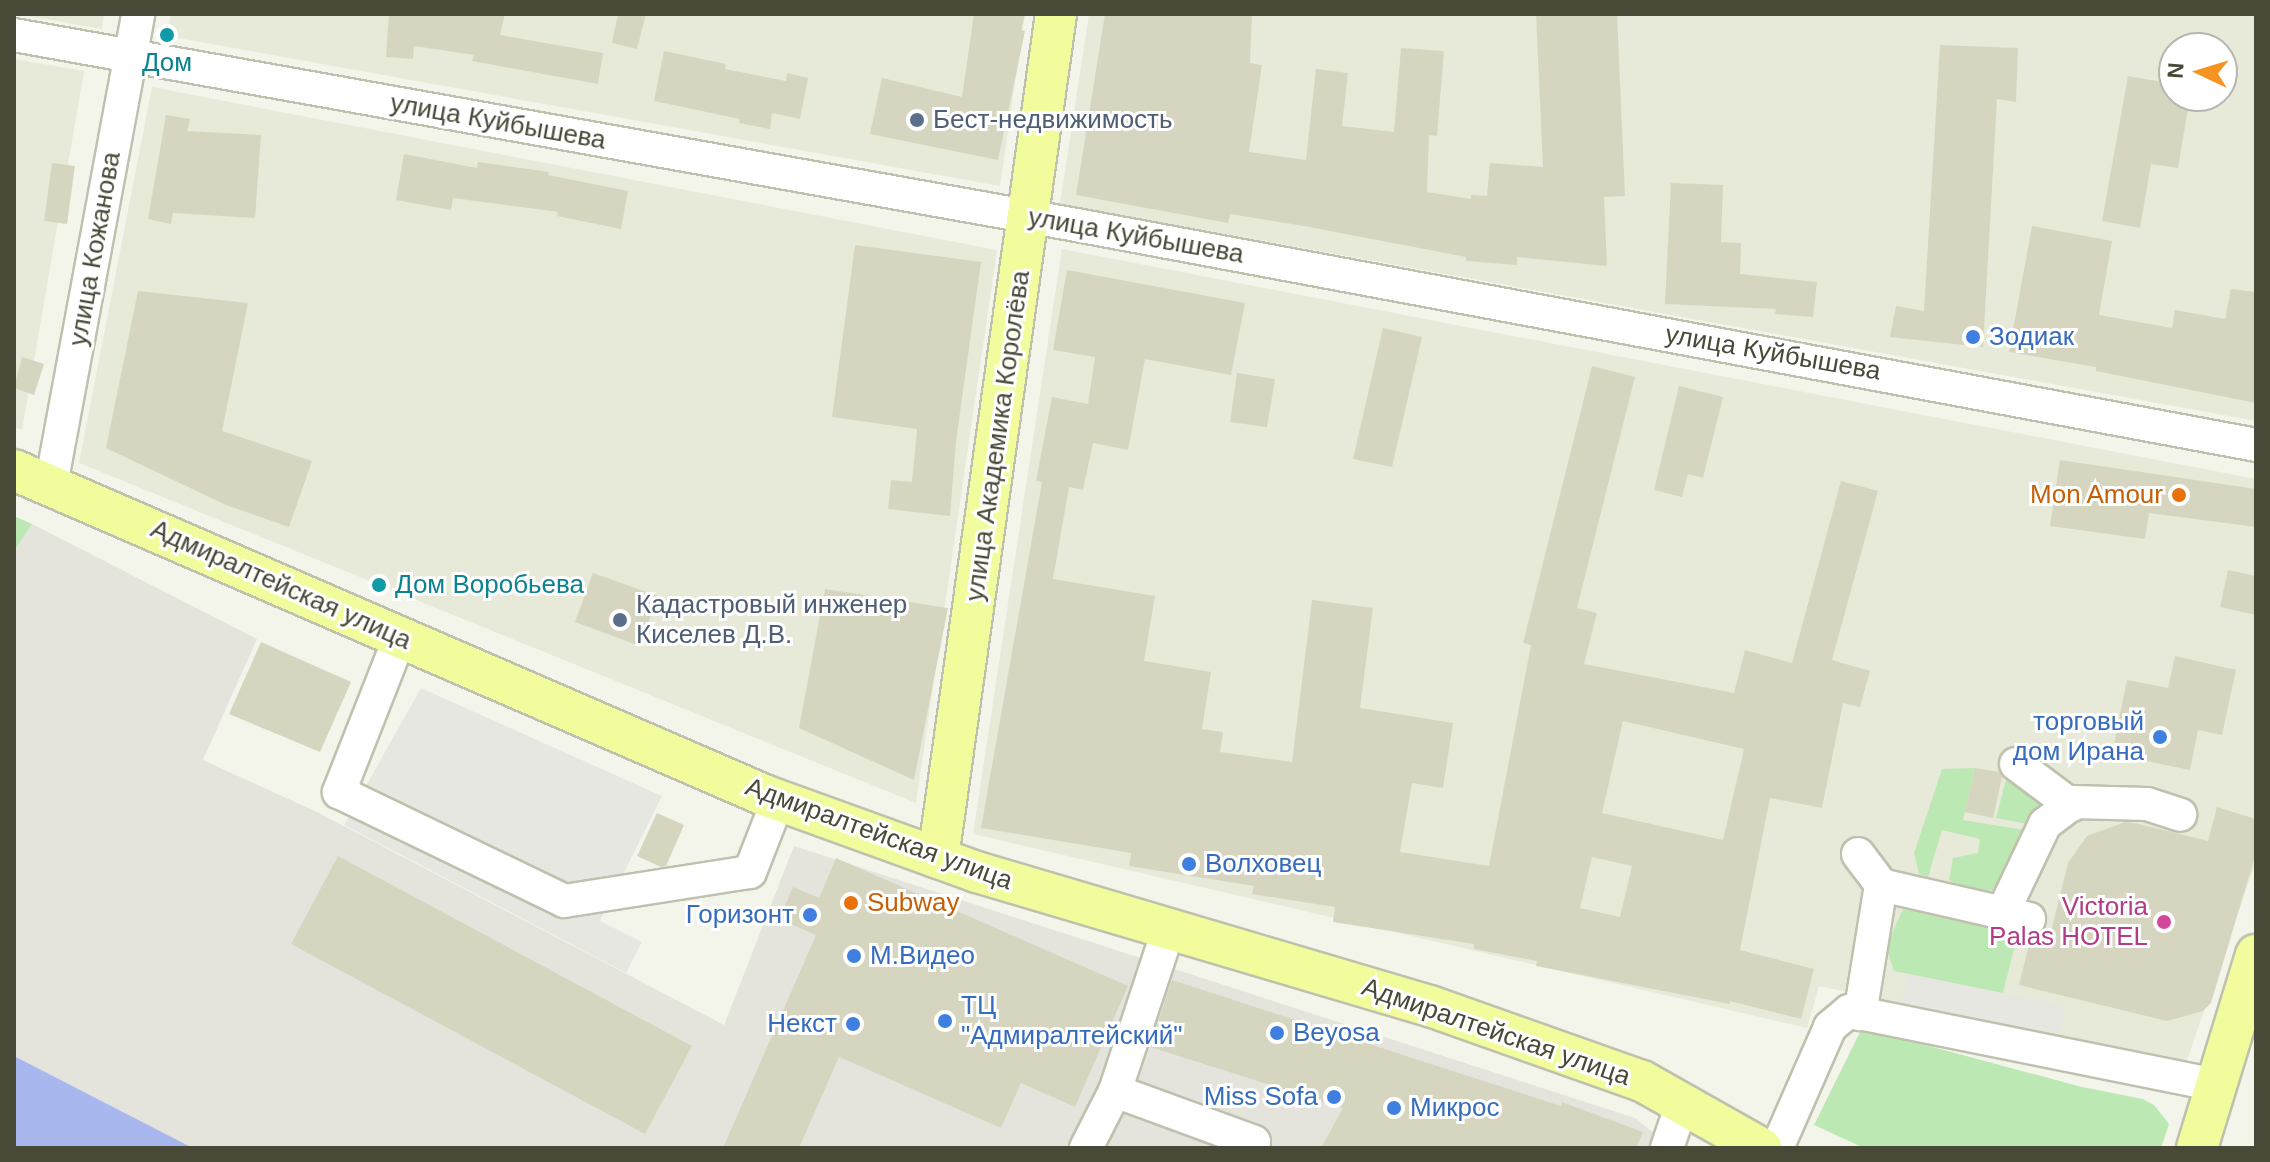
<!DOCTYPE html>
<meta charset="utf-8">
<style>
body{margin:0}
#map{position:relative;width:2270px;height:1162px;overflow:hidden;background:#f4f5ea;font-family:Arial,sans-serif}
div>[style]{position:absolute}
[style*='--x']{left:calc(var(--x)*1px);top:calc(var(--y)*1px);width:calc(var(--w)*1px);rotate:calc(var(--a)*1deg)}
.residential>*{inset:0;background:#e7e9d9}
.industrial>*{inset:0;background:#e5e4dc}
.green>*{inset:0;background:#bce8b4}
.parking>*{inset:0;background:#e7e7e2}
.water>*{inset:0;background:#a9b7ef}
.building>*{inset:0;background:#d6d6c0}
.roads{filter:drop-shadow(2px 0 #bfc0ad) drop-shadow(-2px 0 #bfc0ad) drop-shadow(0 2px #bfc0ad) drop-shadow(0 -2px #bfc0ad)}
.minor>*{height:32px;margin:-16px;padding:0 16px;transform-origin:16px;border-radius:16px;background:#fff}
.major>*{height:40px;margin:-20px;padding:0 20px;transform-origin:20px;border-radius:20px;background:#f2fc9c}
.dots>*{width:22px;height:22px;translate:-50% -50%;box-sizing:border-box;border:4px solid #fff;border-radius:50%}
span{translate:-50% -50%;white-space:nowrap;text-align:center;line-height:1.15;-webkit-text-stroke:6px #fff;paint-order:stroke}
.culture-label{font-size:26px;color:#0d838f}
.left{translate:0 -50%;text-align:left}
.service-label{font-size:26px;color:#4e5e75}
.street-label{font-size:26px;color:#494938}
.shop-label{font-size:26px;color:#366cbe}
.right{translate:-100% -50%;text-align:right}
.food-label{font-size:26px;color:#c56008}
.hotel-label{font-size:26px;color:#b23c85}
.frame{position:absolute;inset:0;border:16px solid #494938;pointer-events:none}
.north{position:absolute;left:2158px;top:32px;width:80px;height:80px;box-sizing:border-box;background:#fff;border:2px solid #b6b6af;border-radius:50%;rotate:274deg;font-size:22px;font-weight:700;line-height:32px;text-align:center;color:#494938}
.north::after{content:'';display:block;margin:auto;width:28px;height:36px;background:#f59421;clip-path:polygon(50% 0,100% 100%,50% 72%,0 100%)}
</style>
<div id="map">
<div class="residential">
<i style="clip-path:polygon(16px 14px,104px 14px,102px 29px)"></i>
<i style="clip-path:polygon(171px 14px,1025px 14px,1000px 186px,167px 36px)"></i>
<i style="clip-path:polygon(evenodd,1089px 14px,2256px 14px,2256px 421px,1060px 204px,1089px 14px,2174px 48px,2222px 48px,2222px 96px,2174px 96px,2174px 48px)"></i>
<i style="clip-path:polygon(14px 59px,84px 71px,22px 430px,14px 427px)"></i>
<i style="clip-path:polygon(152px 87px,997px 250px,916px 803px,79px 463px)"></i>
<i style="clip-path:polygon(1062px 249px,2256px 479px,2256px 861px,2186px 1063px,1819px 986px,1807px 1028px,973px 834px)"></i>
</div>
<div class="industrial">
<i style="clip-path:polygon(32px 524px,257px 639px,203px 760px,319px 813px,724px 1025px,794px 846px,1635px 1118px,1664px 1141px,1662px 1148px,192px 1148px,14px 1056px,14px 551px)"></i>
</div>
<div class="green">
<i style="clip-path:polygon(14px 516px,32px 524px,14px 551px)"></i>
<i style="clip-path:polygon(1975px 768px,1963px 820px,2024px 830px,1995px 890px,1974px 892px,1949px 880px,1953px 858px,1978px 853px,1980px 839px,1942px 830px,1928px 877px,1919px 874px,1914px 853px,1942px 769px)"></i>
<i style="clip-path:polygon(2008px 772px,2042px 793px,2044px 811px,2028px 824px,1996px 818px)"></i>
<i style="clip-path:polygon(1903px 909px,2018px 933px,2003px 993px,1894px 971px,1886px 947px)"></i>
<i style="clip-path:polygon(1862px 1028px,2082px 1087px,2143px 1099px,2154px 1105px,2169px 1124px,2161px 1148px,1864px 1148px,1814px 1125px)"></i>
</div>
<div class="parking">
<i style="clip-path:polygon(421px 688px,662px 796px,600px 921px,642px 942px,626px 973px,344px 825px)"></i>
<i style="clip-path:polygon(1909px 974px,2066px 1007px,2055px 1043px,1900px 1005px)"></i>
</div>
<div class="water">
<i style="clip-path:polygon(14px 1056px,187px 1145px,192px 1148px,14px 1148px)"></i>
</div>
<div class="building">
<i style="clip-path:polygon(389px 14px,505px 14px,500px 35px,603px 53px,598px 84px,472px 61px,474px 55px,414px 46px,413px 59px,386px 57px)"></i>
<i style="clip-path:polygon(618px 14px,646px 14px,637px 49px,612px 43px)"></i>
<i style="clip-path:polygon(974px 14px,1025px 14px,1021px 30px,1025px 31px,998px 160px,870px 134px,882px 78px,962px 97px)"></i>
<i style="clip-path:polygon(1105px 14px,1252px 14px,1250px 63px,1262px 65px,1249px 152px,1306px 160px,1316px 69px,1348px 73px,1342px 126px,1394px 132px,1401px 48px,1444px 51px,1437px 136px,1429px 135px,1427px 192px,1471px 199px,1471px 195px,1487px 196px,1490px 163px,1543px 167px,1536px 14px,1617px 14px,1625px 196px,1604px 197px,1607px 266px,1517px 257px,1517px 265px,1466px 261px,1466px 257px,1304px 226px,1230px 214px,1228px 223px,1076px 195px)"></i>
<i style="clip-path:polygon(1940px 45px,2018px 48px,2016px 102px,1997px 99px,1983px 347px,1890px 337px,1896px 306px,1924px 311px)"></i>
<i style="clip-path:polygon(664px 51px,726px 64px,725px 69px,786px 81px,787px 73px,808px 78px,800px 119px,772px 113px,770px 129px,739px 123px,740px 119px,654px 101px)"></i>
<i style="clip-path:polygon(2128px 76px,2174px 84px,2174px 96px,2190px 96px,2178px 168px,2151px 164px,2140px 228px,2102px 221px)"></i>
<i style="clip-path:polygon(166px 115px,190px 119px,187px 131px,261px 135px,255px 218px,173px 213px,171px 224px,148px 219px)"></i>
<i style="clip-path:polygon(404px 154px,477px 168px,478px 162px,549px 172px,548px 175px,628px 191px,621px 229px,557px 216px,558px 212px,453px 198px,451px 210px,396px 200px)"></i>
<i style="clip-path:polygon(52px 163px,75px 166px,67px 224px,44px 221px)"></i>
<i style="clip-path:polygon(1671px 183px,1723px 185px,1721px 242px,1741px 243px,1740px 274px,1817px 282px,1813px 317px,1775px 314px,1776px 309px,1665px 304px)"></i>
<i style="clip-path:polygon(2032px 226px,2112px 241px,2099px 315px,2172px 328px,2175px 310px,2225px 319px,2231px 289px,2256px 292px,2256px 403px,2096px 371px,2096px 367px,2009px 352px)"></i>
<i style="clip-path:polygon(855px 245px,981px 262px,956px 441px,950px 516px,888px 509px,891px 480px,912px 482px,917px 429px,832px 417px)"></i>
<i style="clip-path:polygon(evenodd,1067px 270px,1245px 303px,1231px 375px,1145px 359px,1128px 450px,1093px 443px,1083px 490px,1069px 487px,1053px 579px,1155px 596px,1144px 661px,1211px 672px,1202px 729px,1223px 732px,1220px 752px,1292px 762px,1312px 600px,1373px 608px,1360px 708px,1453px 723px,1443px 788px,1412px 783px,1400px 852px,1489px 866px,1531px 645px,1523px 643px,1592px 366px,1635px 377px,1577px 608px,1597px 613px,1584px 664px,1734px 693px,1745px 650px,1792px 663px,1841px 481px,1878px 491px,1832px 660px,1870px 671px,1860px 707px,1843px 703px,1822px 808px,1770px 798px,1740px 950px,1814px 969px,1801px 1019px,1730px 1001px,1730px 1004px,1536px 966px,1537px 961px,1474px 949px,1474px 944px,1333px 922px,1335px 907px,1252px 894px,1254px 886px,1129px 866px,1131px 853px,981px 828px,1042px 482px,1036px 481px,1052px 397px,1088px 404px,1095px 357px,1053px 350px,1067px 270px,1623px 721px,1744px 749px,1723px 840px,1602px 813px,1623px 721px,1067px 270px,1592px 857px,1632px 866px,1620px 917px,1580px 908px,1592px 857px)"></i>
<i style="clip-path:polygon(138px 291px,248px 303px,222px 431px,312px 461px,289px 527px,226px 505px,106px 448px)"></i>
<i style="clip-path:polygon(1383px 328px,1422px 337px,1392px 467px,1353px 459px)"></i>
<i style="clip-path:polygon(22px 357px,44px 364px,34px 395px,14px 388px)"></i>
<i style="clip-path:polygon(1237px 373px,1275px 379px,1267px 427px,1230px 422px)"></i>
<i style="clip-path:polygon(1679px 386px,1723px 397px,1703px 478px,1688px 474px,1682px 497px,1654px 490px)"></i>
<i style="clip-path:polygon(2060px 460px,2256px 489px,2256px 527px,2149px 513px,2145px 539px,2050px 526px)"></i>
<i style="clip-path:polygon(2228px 570px,2256px 576px,2256px 615px,2220px 607px)"></i>
<i style="clip-path:polygon(593px 573px,658px 596px,640px 646px,575px 622px)"></i>
<i style="clip-path:polygon(825px 589px,948px 608px,914px 780px,799px 728px)"></i>
<i style="clip-path:polygon(261px 642px,351px 682px,320px 752px,229px 714px)"></i>
<i style="clip-path:polygon(2175px 656px,2236px 670px,2222px 735px,2198px 730px,2190px 770px,2112px 754px,2127px 680px,2168px 688px)"></i>
<i style="clip-path:polygon(1975px 768px,1999px 772px,2002px 777px,1993px 818px,1965px 812px)"></i>
<i style="clip-path:polygon(2217px 807px,2256px 819px,2256px 853px,2211px 1003px,2203px 1011px,2167px 1021px,2019px 985px,2031px 937px,2040px 934px,2050px 936px,2068px 863px,2087px 836px,2125px 822px,2135px 823px,2208px 841px)"></i>
<i style="clip-path:polygon(657px 813px,684px 825px,666px 866px,661px 867px,637px 856px)"></i>
<i style="clip-path:polygon(338px 856px,692px 1046px,645px 1134px,291px 944px)"></i>
<i style="clip-path:polygon(836px 858px,1128px 986px,1075px 1107px,1021px 1083px,1001px 1128px,839px 1057px,799px 1148px,723px 1148px,816px 935px,779px 919px,793px 887px,819px 898px)"></i>
<i style="clip-path:polygon(1172px 980px,1561px 1106px,1562px 1102px,1643px 1132px,1636px 1148px,1321px 1148px,1343px 1108px,1150px 1047px)"></i>
</div>
<div class="roads">
<div class="minor">
<i style="--x:14;--y:35;--w:1074;--a:10.14"></i>
<i style="--x:1071;--y:224;--w:1205;--a:10.56"></i>
<i style="--x:51;--y:485;--w:479;--a:-79.5"></i>
<i style="--x:400;--y:637;--w:167;--a:111.5"></i>
<i style="--x:339;--y:792;--w:250;--a:25.8"></i>
<i style="--x:564;--y:901;--w:188;--a:-8.9"></i>
<i style="--x:750;--y:872;--w:77;--a:-68.7"></i>
<i style="--x:2016;--y:764;--w:69;--a:36.7"></i>
<i style="--x:1858;--y:854;--w:39;--a:53"></i>
<i style="--x:1881;--y:885;--w:131;--a:99.2"></i>
<i style="--x:1881;--y:885;--w:152;--a:12.9"></i>
<i style="--x:2003;--y:912;--w:98;--a:-64.5"></i>
<i style="--x:2045;--y:824;--w:36;--a:-37"></i>
<i style="--x:2074;--y:802;--w:73;--a:1.6"></i>
<i style="--x:2147;--y:804;--w:35;--a:18"></i>
<i style="--x:1169;--y:928;--w:172;--a:108.3"></i>
<i style="--x:1115;--y:1091;--w:148;--a:20.1"></i>
<i style="--x:1254;--y:1142;--w:7;--a:117"></i>
<i style="--x:1086;--y:1148;--w:64;--a:-63"></i>
<i style="--x:1667;--y:1148;--w:46;--a:-71.2"></i>
<i style="--x:1777;--y:1148;--w:132;--a:-66.3"></i>
<i style="--x:1830;--y:1027;--w:25;--a:-40"></i>
<i style="--x:1849;--y:1011;--w:353;--a:11.4"></i>
</div>
<div class="major">
<i style="--x:14;--y:470;--w:817;--a:23.43"></i>
<i style="--x:764;--y:795;--w:226;--a:19.9"></i>
<i style="--x:977;--y:872;--w:472;--a:16.5"></i>
<i style="--x:1430;--y:1006;--w:225;--a:19.5"></i>
<i style="--x:1642;--y:1081;--w:137;--a:29.4"></i>
<i style="--x:938;--y:858;--w:852;--a:-82.04"></i>
<i style="--x:2197;--y:1148;--w:202;--a:-73"></i>
</div>
</div>
<div class="dots">
<i style="left:167px;top:35px;background:#0f9aa8"></i>
<i style="left:917px;top:120px;background:#5c6f8a"></i>
<i style="left:1973px;top:337px;background:#3f7fe0"></i>
<i style="left:2179px;top:495px;background:#e8710a"></i>
<i style="left:379px;top:585px;background:#0f9aa8"></i>
<i style="left:620px;top:620px;background:#5c6f8a"></i>
<i style="left:2160px;top:737px;background:#3f7fe0"></i>
<i style="left:1189px;top:864px;background:#3f7fe0"></i>
<i style="left:851px;top:903px;background:#e8710a"></i>
<i style="left:810px;top:915px;background:#3f7fe0"></i>
<i style="left:2164px;top:922px;background:#d1479c"></i>
<i style="left:854px;top:956px;background:#3f7fe0"></i>
<i style="left:945px;top:1021px;background:#3f7fe0"></i>
<i style="left:853px;top:1024px;background:#3f7fe0"></i>
<i style="left:1277px;top:1033px;background:#3f7fe0"></i>
<i style="left:1334px;top:1097px;background:#3f7fe0"></i>
<i style="left:1394px;top:1108px;background:#3f7fe0"></i>
</div>
<div class="culture-label">
<span style="left:167px;top:63px">Дом</span>
<span class="left" style="left:395px;top:585px">Дом Воробьева</span>
</div>
<div class="service-label">
<span class="left" style="left:933px;top:120px">Бест-недвижимость</span>
<span class="left" style="left:636px;top:620px">Кадастровый инженер<br>Киселев Д.В.</span>
</div>
<div class="street-label">
<span style="left:498px;top:122px;rotate:10deg">улица Куйбышева</span>
<span style="left:1136px;top:236px;rotate:10deg">улица Куйбышева</span>
<span style="left:95px;top:249px;rotate:-80deg">улица Кожанова</span>
<span style="left:1773px;top:353px;rotate:10deg">улица Куйбышева</span>
<span style="left:998px;top:436px;rotate:-82deg">улица Академика Королёва</span>
<span style="left:281px;top:585px;rotate:24deg">Адмиралтейская улица</span>
<span style="left:879px;top:834px;rotate:20deg">Адмиралтейская улица</span>
<span style="left:1496px;top:1032px;rotate:19deg">Адмиралтейская улица</span>
</div>
<div class="shop-label">
<span class="left" style="left:1989px;top:337px">Зодиак</span>
<span class="right" style="left:2144px;top:737px">торговый<br>дом Ирана</span>
<span class="left" style="left:1205px;top:864px">Волховец</span>
<span class="right" style="left:794px;top:915px">Горизонт</span>
<span class="left" style="left:870px;top:956px">М.Видео</span>
<span class="left" style="left:961px;top:1021px">ТЦ<br>"Адмиралтейский"</span>
<span class="right" style="left:837px;top:1024px">Некст</span>
<span class="left" style="left:1293px;top:1033px">Beyosa</span>
<span class="right" style="left:1318px;top:1097px">Miss Sofa</span>
<span class="left" style="left:1410px;top:1108px">Микрос</span>
</div>
<div class="food-label">
<span class="right" style="left:2163px;top:495px">Mon Amour</span>
<span class="left" style="left:867px;top:903px">Subway</span>
</div>
<div class="hotel-label">
<span class="right" style="left:2148px;top:922px">Victoria<br>Palas HOTEL</span>
</div>
<div class="frame"></div>
<div class="north">N</div>
</div>
